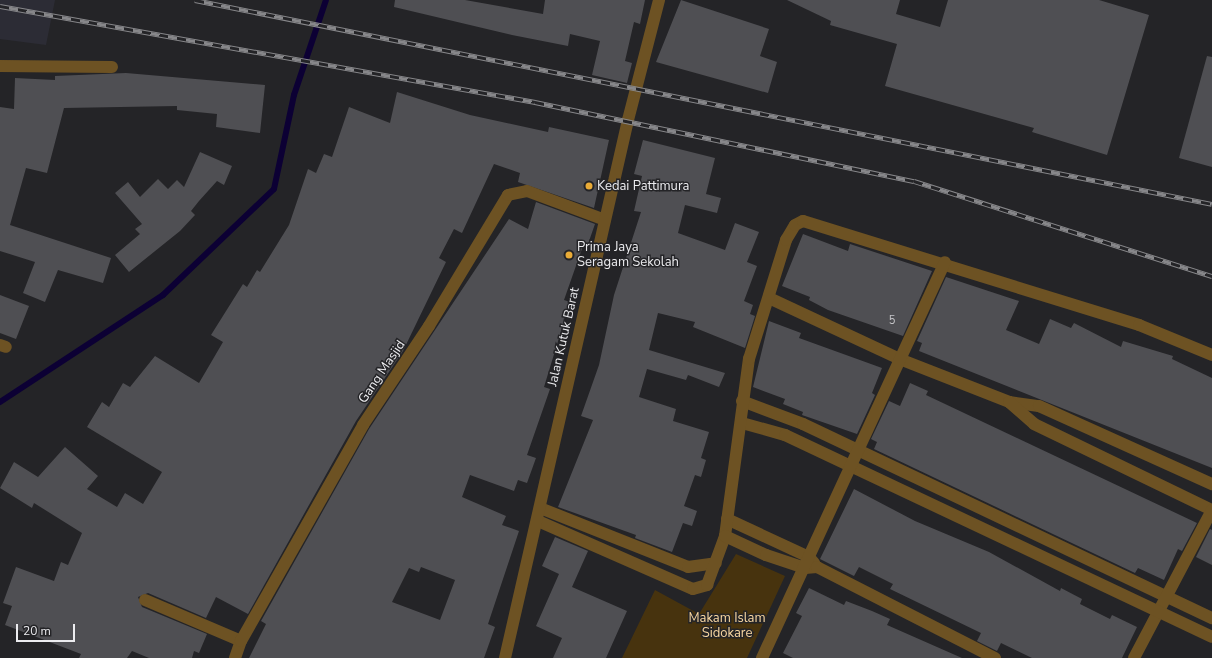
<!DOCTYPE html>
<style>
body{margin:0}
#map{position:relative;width:1212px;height:658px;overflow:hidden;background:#242427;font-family:"Nunito Sans",sans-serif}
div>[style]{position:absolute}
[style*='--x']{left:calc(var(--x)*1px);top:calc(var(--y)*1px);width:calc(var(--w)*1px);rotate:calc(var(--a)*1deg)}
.built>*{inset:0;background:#2c2c35}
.green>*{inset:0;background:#47330e}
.stream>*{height:6px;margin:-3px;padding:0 3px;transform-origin:3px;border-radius:3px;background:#0c0034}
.building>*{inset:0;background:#4f4f53}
.minor>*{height:12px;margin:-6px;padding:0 6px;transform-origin:6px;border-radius:6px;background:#6d5223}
.rail>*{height:4.5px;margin-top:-2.25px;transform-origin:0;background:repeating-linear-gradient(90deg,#242427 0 9px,#87878a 0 18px);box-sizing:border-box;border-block:1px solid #87878a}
.dots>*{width:11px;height:11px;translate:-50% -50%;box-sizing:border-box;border:2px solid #242427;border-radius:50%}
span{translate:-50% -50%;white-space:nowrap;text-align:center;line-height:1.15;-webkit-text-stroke:3px #242427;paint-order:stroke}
.number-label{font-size:11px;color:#c5c5c8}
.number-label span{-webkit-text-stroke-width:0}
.poi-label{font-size:13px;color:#ececef}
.left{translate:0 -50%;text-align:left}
.street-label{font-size:13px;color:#ececef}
.park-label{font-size:13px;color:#f9d7a1}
.scale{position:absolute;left:16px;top:624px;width:59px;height:18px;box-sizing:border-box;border:2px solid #ececef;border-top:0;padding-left:5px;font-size:12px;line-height:14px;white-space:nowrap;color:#ececef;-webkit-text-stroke:3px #242427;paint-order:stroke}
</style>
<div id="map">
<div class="built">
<i style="clip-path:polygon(0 0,55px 0,46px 45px,0 39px)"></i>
</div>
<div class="green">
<i style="clip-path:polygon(736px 554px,785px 576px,747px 658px,622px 658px,655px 590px,699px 614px)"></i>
</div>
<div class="stream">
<i style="--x:0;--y:402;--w:195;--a:-33.3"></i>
<i style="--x:163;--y:295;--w:153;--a:-43.7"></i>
<i style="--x:274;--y:189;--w:96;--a:-78"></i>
<i style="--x:294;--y:95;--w:100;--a:-71.4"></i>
</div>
<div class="building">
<i style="clip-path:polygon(395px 0,465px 0,543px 14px,545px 0,645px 0,640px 24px,634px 22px,625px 61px,632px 63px,627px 83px,592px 75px,600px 41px,570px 34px,568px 46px,512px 35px,394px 7px)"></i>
<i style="clip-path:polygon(681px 0,769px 29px,760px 56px,777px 62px,768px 93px,656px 62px)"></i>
<i style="clip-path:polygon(787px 0,900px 0,896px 14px,940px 27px,948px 0,1099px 0,1149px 15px,1107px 155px,1032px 132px,1034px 128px,885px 86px,897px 44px,830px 25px,831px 21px)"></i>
<i style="clip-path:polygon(1207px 56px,1212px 57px,1212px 167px,1179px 158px)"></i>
<i style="clip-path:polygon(126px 73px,265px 85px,260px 133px,216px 127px,217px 114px,177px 110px,177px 106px,64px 108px,47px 173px,26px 168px,10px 225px,111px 258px,103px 283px,58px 270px,45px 302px,23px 293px,35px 262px,0 251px,0 107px,14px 109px,15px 78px,55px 80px,55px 76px)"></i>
<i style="clip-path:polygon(397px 92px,470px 115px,548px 132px,549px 127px,609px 140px,594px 208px,518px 182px,520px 173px,494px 164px,462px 233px,454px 229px,439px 258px,446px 262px,403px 351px,356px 421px,248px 614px,216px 597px,206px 618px,148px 593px,138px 597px,142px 607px,207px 634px,199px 653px,194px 651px,192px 658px,149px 658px,132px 651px,127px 658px,79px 658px,81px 654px,5px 625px,12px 606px,3px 603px,16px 567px,54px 581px,61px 562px,68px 565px,82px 533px,34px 503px,32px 508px,0 488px,14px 462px,38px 477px,65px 447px,98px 476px,87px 489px,117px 507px,125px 493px,143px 504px,162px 472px,87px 427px,102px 402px,109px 407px,123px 383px,130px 387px,155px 356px,199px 383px,223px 342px,211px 335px,243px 284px,247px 287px,257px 270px,260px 272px,289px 225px,308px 169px,316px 173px,324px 154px,332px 157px,349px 107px,390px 123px)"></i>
<i style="clip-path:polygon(643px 140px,715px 158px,706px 194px,721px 198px,717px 213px,685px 205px,678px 233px,725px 250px,735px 223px,759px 232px,747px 262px,757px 266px,744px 301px,753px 305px,750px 314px,755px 316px,745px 348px,693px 327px,695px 322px,658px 313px,649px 350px,725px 373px,719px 387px,688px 375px,686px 380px,647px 369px,639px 397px,676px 409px,673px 421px,709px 432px,701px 458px,706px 460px,701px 477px,695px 475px,684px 506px,697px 511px,692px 526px,683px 523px,672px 552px,635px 538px,636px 535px,558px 507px,593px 420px,581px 416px,599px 365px,614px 295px,641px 212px,634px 211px,642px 176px,634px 174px)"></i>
<i style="clip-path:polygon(200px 152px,232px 166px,224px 185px,217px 181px,199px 201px,191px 211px,195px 215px,180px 231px,129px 272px,115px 255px,140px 234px,135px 229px,142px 224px,115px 193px,128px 182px,140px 197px,158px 179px,168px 189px,177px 180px,184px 187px)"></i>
<i style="clip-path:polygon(evenodd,536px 202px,595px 224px,588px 244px,584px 243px,564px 300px,570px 302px,544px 387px,550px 389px,527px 455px,536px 458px,527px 483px,518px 480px,514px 491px,470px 475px,462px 497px,506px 516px,502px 525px,519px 531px,488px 624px,495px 627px,484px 658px,249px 658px,266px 624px,261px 621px,369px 429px,509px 219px,528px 229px,536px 202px,421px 567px,455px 580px,440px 620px,392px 602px,409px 568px,419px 572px,421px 567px)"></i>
<i style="clip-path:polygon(803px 234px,848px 251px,850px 244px,932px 271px,903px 336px,828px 310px,809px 300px,810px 297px,782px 286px)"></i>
<i style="clip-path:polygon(946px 277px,1019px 301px,1006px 330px,1039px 344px,1050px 319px,1071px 328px,1074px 323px,1121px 347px,1123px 341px,1173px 356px,1172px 359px,1212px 378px,1212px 468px,919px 351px,922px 343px,917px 341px)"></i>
<i style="clip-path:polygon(0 295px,29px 306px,16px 339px,0 333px)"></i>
<i style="clip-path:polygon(769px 321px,801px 333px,799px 338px,882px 368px,872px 393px,875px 395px,857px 434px,802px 415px,803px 412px,783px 404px,785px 399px,753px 387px)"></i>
<i style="clip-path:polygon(910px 383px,928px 391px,926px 395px,1197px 523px,1182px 551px,1178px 549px,1164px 580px,1138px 568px,1135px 573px,874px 449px,877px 442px,871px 439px,889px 401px,900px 406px)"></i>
<i style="clip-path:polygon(854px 489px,915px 521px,989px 552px,1060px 591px,1061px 588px,1082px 599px,1080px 604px,1110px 619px,1112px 615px,1137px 627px,1122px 658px,1032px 658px,1001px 643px,997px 651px,977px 641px,981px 633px,890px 589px,893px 584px,859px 567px,854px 576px,820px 559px)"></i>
<i style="clip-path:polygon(1210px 529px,1212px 530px,1212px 565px,1196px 557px)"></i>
<i style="clip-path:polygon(555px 537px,588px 551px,572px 587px,627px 611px,606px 658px,553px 658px,562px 638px,536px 626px,559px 574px,542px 566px)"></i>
<i style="clip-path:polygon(809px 588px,844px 605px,846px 601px,872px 611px,890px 619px,887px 625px,962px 658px,793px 658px,783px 653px,802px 616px,796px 613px)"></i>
</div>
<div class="minor">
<i style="--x:0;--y:66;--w:112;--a:0.5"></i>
<i style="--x:769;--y:298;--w:147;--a:25"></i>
<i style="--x:902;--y:360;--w:115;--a:21.4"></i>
<i style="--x:1009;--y:402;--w:30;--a:8"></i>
<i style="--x:1039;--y:406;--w:190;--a:24.3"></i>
<i style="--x:0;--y:345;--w:6;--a:18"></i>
<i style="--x:742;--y:401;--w:65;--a:20.7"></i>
<i style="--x:803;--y:424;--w:453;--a:25.4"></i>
<i style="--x:1009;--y:402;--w:33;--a:41"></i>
<i style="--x:1034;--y:424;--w:198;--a:25.8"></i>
<i style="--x:1212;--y:510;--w:167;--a:117.8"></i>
<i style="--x:742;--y:423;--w:45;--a:15.6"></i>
<i style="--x:785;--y:435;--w:472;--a:25.3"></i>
<i style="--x:540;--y:508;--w:159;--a:21.7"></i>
<i style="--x:688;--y:567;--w:28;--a:-8"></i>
<i style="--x:727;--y:519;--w:90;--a:24.9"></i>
<i style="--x:809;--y:557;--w:8;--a:50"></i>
<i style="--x:538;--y:521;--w:169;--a:23.7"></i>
<i style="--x:693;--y:589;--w:15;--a:-16"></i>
<i style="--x:707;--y:585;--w:52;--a:-69.8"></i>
<i style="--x:725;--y:536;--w:179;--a:-82.3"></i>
<i style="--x:749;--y:359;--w:125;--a:-72.7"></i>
<i style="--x:786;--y:240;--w:17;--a:-59"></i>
<i style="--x:795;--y:225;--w:9;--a:-27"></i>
<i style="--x:803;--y:221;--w:352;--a:17.2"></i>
<i style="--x:1139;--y:325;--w:79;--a:22.3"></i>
<i style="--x:725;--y:536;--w:45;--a:24.9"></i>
<i style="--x:766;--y:555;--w:41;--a:18.4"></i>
<i style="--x:805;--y:568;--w:12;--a:-5"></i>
<i style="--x:817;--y:567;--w:200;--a:27.1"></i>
<i style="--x:145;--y:600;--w:104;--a:23.1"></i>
<i style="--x:235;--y:658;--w:18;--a:-71"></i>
<i style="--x:241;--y:641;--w:248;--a:-60.5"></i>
<i style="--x:363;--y:425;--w:119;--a:-56.3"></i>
<i style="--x:429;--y:326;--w:153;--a:-58.9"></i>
<i style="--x:508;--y:195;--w:19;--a:-12"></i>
<i style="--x:527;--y:191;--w:83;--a:20.4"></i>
<i style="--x:505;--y:658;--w:552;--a:-77.12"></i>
<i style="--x:628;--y:120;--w:124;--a:-75.5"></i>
<i style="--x:762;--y:658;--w:436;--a:-65.2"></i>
</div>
<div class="rail">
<i style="--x:195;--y:0;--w:1037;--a:11.34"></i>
<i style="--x:0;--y:6;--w:544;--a:10.17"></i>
<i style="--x:535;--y:102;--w:387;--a:11.8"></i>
<i style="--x:914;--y:181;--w:313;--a:17.7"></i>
</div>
<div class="dots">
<i style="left:589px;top:186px;background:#e9ab37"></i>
<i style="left:569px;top:255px;background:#e9ab37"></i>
</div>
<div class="number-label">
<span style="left:892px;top:321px">5</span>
</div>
<div class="poi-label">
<span class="left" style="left:597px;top:186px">Kedai Pattimura</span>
<span class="left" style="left:577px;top:255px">Prima Jaya<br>Seragam Sekolah</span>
</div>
<div class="street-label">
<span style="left:564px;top:337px;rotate:-77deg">Jalan Kutuk Barat</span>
<span style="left:382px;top:372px;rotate:-56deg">Gang Masjid</span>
</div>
<div class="park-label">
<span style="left:727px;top:626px">Makam Islam<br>Sidokare</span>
</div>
<div class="scale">20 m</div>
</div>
